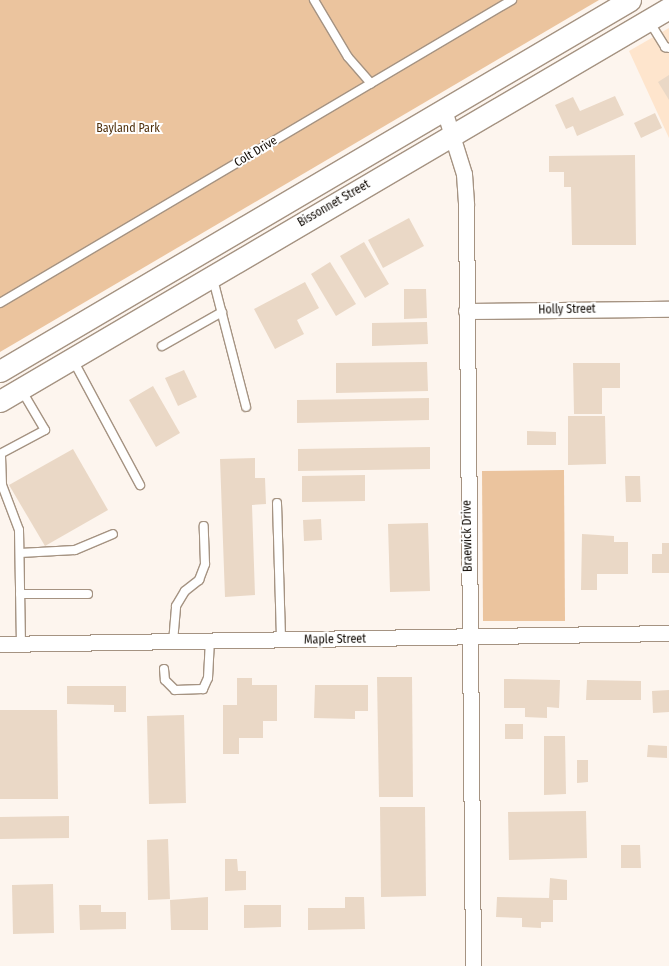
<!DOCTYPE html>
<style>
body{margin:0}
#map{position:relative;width:669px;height:966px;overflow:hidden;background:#fdf5ee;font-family:"Fira Sans Condensed",sans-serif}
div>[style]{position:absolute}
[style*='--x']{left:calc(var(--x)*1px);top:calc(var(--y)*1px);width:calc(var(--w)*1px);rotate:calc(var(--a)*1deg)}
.built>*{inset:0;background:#fee5cd}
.green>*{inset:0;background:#ebc49e}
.building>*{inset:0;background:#ead8c6}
.roads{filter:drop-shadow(1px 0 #a59382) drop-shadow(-1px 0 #a59382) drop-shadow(0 1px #a59382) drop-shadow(0 -1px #a59382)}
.lane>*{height:8px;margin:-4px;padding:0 4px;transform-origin:4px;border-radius:4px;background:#fff}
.street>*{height:15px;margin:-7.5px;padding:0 7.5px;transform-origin:7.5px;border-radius:7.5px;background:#fff}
.secondary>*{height:21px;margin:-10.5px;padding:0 10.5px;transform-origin:10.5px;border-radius:10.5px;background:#fff}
span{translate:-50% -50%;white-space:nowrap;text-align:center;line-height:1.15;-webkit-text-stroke:4px #fff;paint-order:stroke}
.park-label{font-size:12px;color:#50310d}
.street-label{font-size:12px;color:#120c06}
</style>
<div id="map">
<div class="built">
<i style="clip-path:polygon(669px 28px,669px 138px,629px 51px)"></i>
</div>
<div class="green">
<i style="clip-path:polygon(0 0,599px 0,0 352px)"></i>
<i style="clip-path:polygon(564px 470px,565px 621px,483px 621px,482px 471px)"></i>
</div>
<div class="building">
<i style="clip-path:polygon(669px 75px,669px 100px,658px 82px)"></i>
<i style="clip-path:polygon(615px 96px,624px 115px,577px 136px,573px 126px,566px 129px,555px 105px,573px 97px,580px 111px)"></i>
<i style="clip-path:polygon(655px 113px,662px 128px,641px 138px,634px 123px)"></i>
<i style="clip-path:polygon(635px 155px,636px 245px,572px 245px,571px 187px,564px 187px,564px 172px,549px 172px,549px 156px)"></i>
<i style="clip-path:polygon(409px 218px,424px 246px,383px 268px,368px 240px)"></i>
<i style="clip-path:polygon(364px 242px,389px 284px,365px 298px,340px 256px)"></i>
<i style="clip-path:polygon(330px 262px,356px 304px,336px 316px,311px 274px)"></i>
<i style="clip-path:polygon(305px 282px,319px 308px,297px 320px,304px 334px,275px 349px,254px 309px)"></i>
<i style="clip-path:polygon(404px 289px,426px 289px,427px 318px,404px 319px)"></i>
<i style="clip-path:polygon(427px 322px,428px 344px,372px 346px,372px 323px)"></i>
<i style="clip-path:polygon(427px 362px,428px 391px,336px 393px,336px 363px)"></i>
<i style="clip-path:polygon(573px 363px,620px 363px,620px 388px,602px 388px,602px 414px,574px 414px)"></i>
<i style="clip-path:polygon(184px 370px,197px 397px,178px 406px,165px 378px)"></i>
<i style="clip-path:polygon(153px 386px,180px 433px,156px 447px,129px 400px)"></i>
<i style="clip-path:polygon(429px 398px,429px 420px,297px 423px,297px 400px)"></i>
<i style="clip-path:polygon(568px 416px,605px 416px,606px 464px,568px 465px)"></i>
<i style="clip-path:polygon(527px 431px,556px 432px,556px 445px,527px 445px)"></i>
<i style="clip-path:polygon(430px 447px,430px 469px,298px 471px,298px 449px)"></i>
<i style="clip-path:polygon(73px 449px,108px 510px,45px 546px,9px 485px)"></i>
<i style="clip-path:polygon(255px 458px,255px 478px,265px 478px,266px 504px,252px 505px,255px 595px,225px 597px,220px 459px)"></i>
<i style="clip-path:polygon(365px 475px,365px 501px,302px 502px,302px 476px)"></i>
<i style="clip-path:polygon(625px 476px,640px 476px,641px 502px,626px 502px)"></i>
<i style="clip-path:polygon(321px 519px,322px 540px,304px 541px,303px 520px)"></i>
<i style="clip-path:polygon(428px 523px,430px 591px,390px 592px,388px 524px)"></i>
<i style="clip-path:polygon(582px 534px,614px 536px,614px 542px,628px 542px,628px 574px,597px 574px,597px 590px,581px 590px)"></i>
<i style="clip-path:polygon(662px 543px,669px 543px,669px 573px,652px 573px,652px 554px,662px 554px)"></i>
<i style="clip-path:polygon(377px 677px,412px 677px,413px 797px,379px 797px)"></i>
<i style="clip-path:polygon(237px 678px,252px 678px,252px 685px,277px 685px,277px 721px,263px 721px,263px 738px,239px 738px,239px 754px,223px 754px,223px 705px,237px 705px)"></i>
<i style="clip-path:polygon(504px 679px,560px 680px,559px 708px,547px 707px,547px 718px,525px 717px,525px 708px,504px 708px)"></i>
<i style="clip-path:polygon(587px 680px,641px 681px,641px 700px,586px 700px)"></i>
<i style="clip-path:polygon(315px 685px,368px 685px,368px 711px,355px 711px,355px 719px,314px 718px)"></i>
<i style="clip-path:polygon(67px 686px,126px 686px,126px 712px,114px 712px,114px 705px,67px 704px)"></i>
<i style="clip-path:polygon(669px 690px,669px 712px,653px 713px,652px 691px)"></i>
<i style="clip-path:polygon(0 710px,57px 710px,58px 799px,0 799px)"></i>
<i style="clip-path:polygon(184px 715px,186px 803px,149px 804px,147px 716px)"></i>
<i style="clip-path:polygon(505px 724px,523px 724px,523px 739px,505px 739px)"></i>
<i style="clip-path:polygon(544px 736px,565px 736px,566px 794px,544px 795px)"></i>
<i style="clip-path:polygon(648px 745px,667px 746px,667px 758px,647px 757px)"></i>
<i style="clip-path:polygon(577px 760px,588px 760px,588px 782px,577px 783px)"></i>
<i style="clip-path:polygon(380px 807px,425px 807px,426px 896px,381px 897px)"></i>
<i style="clip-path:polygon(586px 811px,587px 858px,509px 860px,508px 812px)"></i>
<i style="clip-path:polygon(69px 816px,69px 838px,0 839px,0 817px)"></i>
<i style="clip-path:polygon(168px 839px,170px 899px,148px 900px,147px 840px)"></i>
<i style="clip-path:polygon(621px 845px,640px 845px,641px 868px,621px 868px)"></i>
<i style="clip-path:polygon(225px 859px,237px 859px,238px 871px,246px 871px,246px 890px,225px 891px)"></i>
<i style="clip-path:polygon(550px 878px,567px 880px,567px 900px,553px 900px,553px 922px,541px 922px,541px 928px,522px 927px,522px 918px,496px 917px,497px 897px,549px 898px)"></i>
<i style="clip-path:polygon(53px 884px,54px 933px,13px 934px,12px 885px)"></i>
<i style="clip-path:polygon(208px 897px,208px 930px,171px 930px,170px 900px)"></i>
<i style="clip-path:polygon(345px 897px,364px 897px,365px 929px,308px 930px,308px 908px,345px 908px)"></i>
<i style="clip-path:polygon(79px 905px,101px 905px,101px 912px,126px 912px,126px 929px,80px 930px)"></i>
<i style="clip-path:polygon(244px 905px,281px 905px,281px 927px,244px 928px)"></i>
</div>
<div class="roads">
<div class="lane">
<i style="--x:314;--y:0;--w:66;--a:59.2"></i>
<i style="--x:348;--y:57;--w:35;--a:49"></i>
<i style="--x:649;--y:21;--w:31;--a:58"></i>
<i style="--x:665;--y:47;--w:4;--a:14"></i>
<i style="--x:213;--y:279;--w:132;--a:75.5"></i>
<i style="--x:0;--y:303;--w:595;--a:-30.62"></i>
<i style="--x:162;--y:346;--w:69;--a:-29.5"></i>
<i style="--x:73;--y:360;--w:142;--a:61.8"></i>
<i style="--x:0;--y:454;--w:51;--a:-28.1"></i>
<i style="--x:45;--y:430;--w:45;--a:-120.5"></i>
<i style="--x:1;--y:456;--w:29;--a:88"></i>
<i style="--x:2;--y:485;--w:48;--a:69.3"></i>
<i style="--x:19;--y:530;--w:114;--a:89"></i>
<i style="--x:277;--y:503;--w:138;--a:88.3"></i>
<i style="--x:20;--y:553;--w:55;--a:-3.1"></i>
<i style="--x:75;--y:550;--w:41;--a:-22.8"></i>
<i style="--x:20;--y:594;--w:68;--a:0"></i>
<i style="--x:173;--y:642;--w:36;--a:-85"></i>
<i style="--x:176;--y:606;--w:17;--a:-59"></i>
<i style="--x:185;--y:591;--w:18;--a:-38"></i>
<i style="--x:199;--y:580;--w:17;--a:-69"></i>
<i style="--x:205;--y:564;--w:38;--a:-92"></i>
<i style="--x:164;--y:669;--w:11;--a:85"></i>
<i style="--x:165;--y:680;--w:14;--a:45"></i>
<i style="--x:175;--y:690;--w:28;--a:-2"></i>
<i style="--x:203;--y:689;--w:12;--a:-66"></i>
<i style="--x:208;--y:678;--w:37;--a:-87"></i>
</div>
<div class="street">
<i style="--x:444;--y:110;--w:67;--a:72.6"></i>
<i style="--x:464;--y:174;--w:31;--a:86"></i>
<i style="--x:466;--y:205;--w:761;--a:89.47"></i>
<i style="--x:466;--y:311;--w:203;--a:-0.6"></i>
<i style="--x:0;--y:644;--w:669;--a:-0.94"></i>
</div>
<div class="secondary">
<i style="--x:0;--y:371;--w:731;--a:-30.49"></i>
<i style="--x:0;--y:401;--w:776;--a:-30.43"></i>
</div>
</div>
<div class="park-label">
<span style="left:128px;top:129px">Bayland Park</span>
</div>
<div class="street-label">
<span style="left:256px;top:152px;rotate:-31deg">Colt Drive</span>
<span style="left:334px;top:204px;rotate:-30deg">Bissonnet Street</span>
<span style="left:567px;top:310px;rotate:-1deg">Holly Street</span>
<span style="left:468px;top:536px;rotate:-91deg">Braewick Drive</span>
<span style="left:335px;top:640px;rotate:-1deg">Maple Street</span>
</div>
</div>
